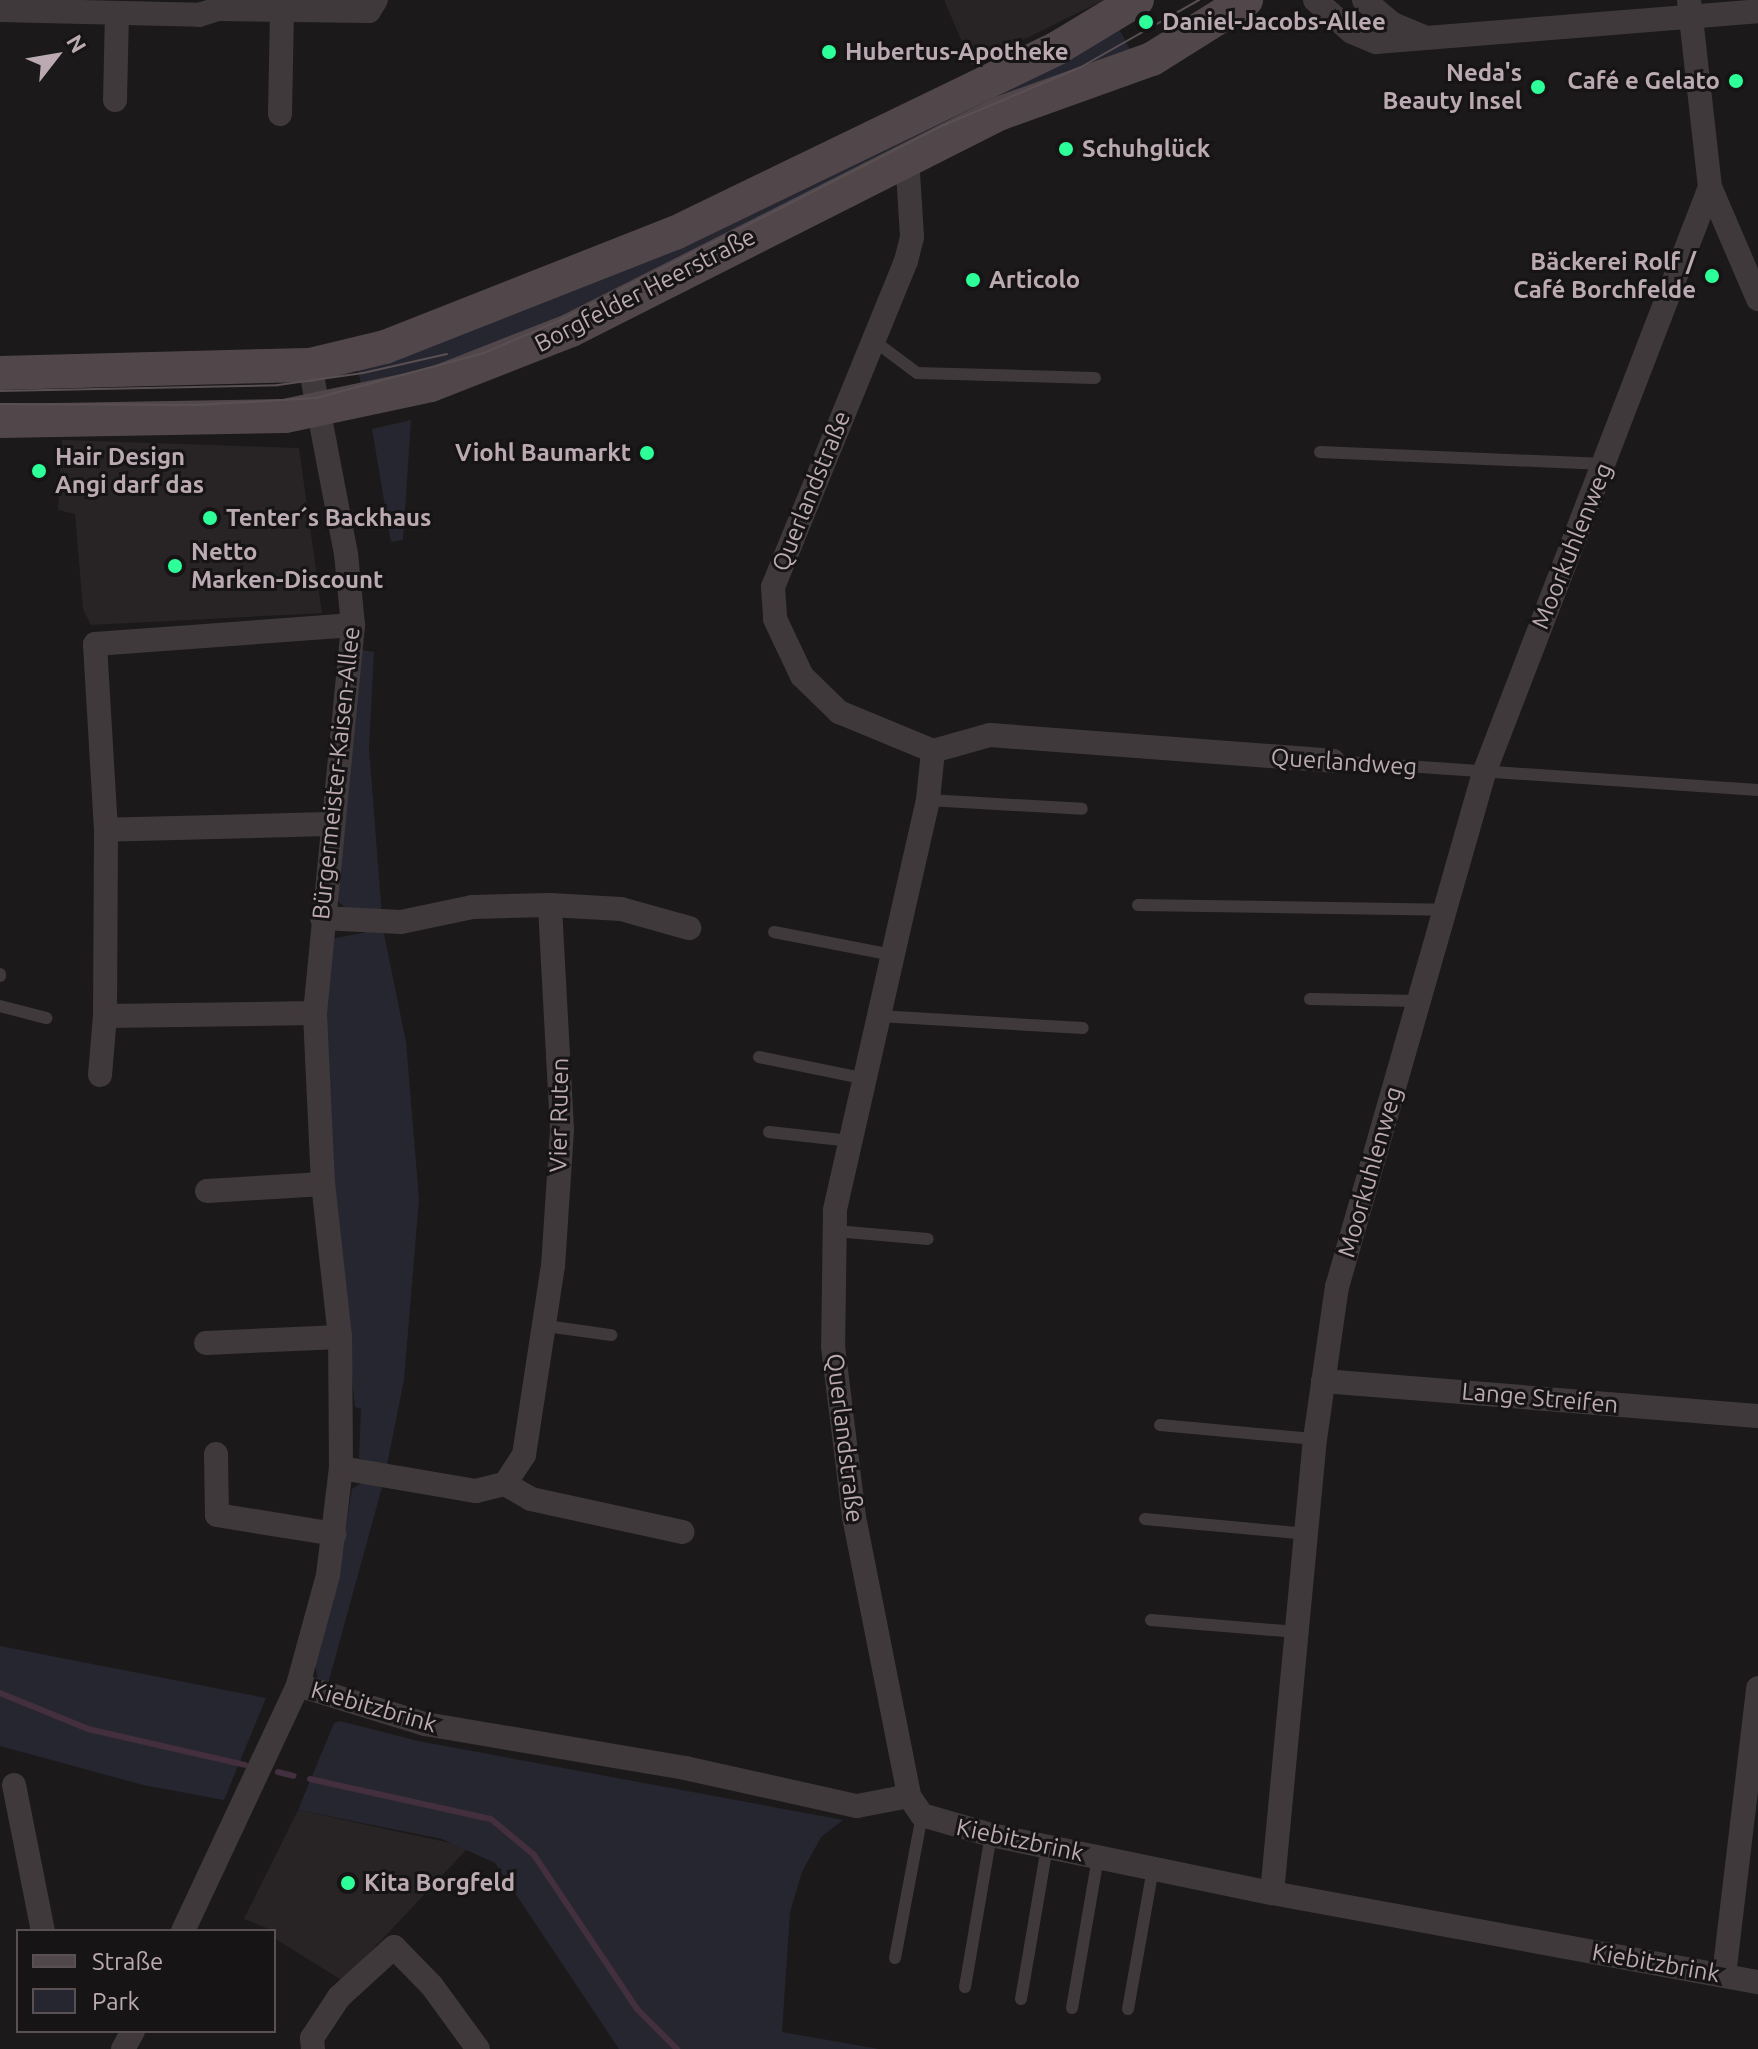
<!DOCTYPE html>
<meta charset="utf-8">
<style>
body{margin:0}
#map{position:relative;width:1758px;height:2049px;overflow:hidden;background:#1b1919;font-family:Ubuntu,sans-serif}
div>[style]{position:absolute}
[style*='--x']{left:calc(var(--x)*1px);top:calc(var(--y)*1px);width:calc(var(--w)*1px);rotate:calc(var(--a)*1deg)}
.built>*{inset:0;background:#282425}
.green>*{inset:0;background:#262631}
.stream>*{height:6px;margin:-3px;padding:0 3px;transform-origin:3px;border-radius:3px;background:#432f3d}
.service>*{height:12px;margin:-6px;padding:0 6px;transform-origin:6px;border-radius:6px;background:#40393b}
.minor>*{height:24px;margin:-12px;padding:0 12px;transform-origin:12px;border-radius:12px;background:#40393b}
.secondary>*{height:34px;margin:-17px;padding:0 17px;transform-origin:17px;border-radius:17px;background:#51474b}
.tram>*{height:2px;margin:-1px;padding:0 1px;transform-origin:1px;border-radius:1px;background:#5a5054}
.dots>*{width:22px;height:22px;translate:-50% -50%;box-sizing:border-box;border:4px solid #161414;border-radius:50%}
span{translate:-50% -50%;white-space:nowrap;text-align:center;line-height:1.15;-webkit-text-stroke:6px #161414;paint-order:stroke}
.poi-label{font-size:24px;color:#bcaab2;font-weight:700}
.left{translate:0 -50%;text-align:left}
.right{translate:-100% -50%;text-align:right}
.street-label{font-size:24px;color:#bcaab2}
.legend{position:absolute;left:16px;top:1929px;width:260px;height:104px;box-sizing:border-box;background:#161414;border:2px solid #585053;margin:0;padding:10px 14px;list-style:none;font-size:24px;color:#bcaab2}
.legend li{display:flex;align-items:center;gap:16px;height:40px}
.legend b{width:40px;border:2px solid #585053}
.north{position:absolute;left:16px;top:16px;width:80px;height:80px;-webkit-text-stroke:6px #161414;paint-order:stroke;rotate:59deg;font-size:22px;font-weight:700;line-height:32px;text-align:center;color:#bcaab2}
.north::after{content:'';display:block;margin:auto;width:28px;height:36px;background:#bcaab2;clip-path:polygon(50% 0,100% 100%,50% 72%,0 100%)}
</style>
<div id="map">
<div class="built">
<i style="clip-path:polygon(944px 0,1104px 0,972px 65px)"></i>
<i style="clip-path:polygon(62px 440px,299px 448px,322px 613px,91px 625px,83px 609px,75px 514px,58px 510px)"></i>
<i style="clip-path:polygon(298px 1810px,469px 1847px,343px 1981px,274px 1938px,274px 1931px,244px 1919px)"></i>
</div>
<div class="green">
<i style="clip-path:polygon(1117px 25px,1132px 53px,575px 319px,363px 394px,358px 370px)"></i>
<i style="clip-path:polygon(411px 420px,403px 540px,391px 542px,372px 429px)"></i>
<i style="clip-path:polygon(362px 650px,374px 652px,369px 748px,382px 916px,350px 911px,336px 900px)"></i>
<i style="clip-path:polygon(383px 929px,406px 1042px,419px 1199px,404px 1380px,386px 1470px,359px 1458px,361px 1409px,355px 1407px,332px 1177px,324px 1012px,331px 939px)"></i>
<i style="clip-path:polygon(365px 1480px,384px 1480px,328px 1684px,318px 1679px,315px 1665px,337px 1581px,352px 1489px)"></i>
<i style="clip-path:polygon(0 1646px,266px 1698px,224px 1800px,143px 1785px,0 1746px)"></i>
<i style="clip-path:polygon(340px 1721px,418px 1741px,843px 1820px,821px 1837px,802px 1872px,790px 1912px,782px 2032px,879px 2049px,619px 2049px,495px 1863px,442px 1839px,298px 1810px,334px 1723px)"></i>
</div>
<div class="stream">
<i style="--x:0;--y:1693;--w:95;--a:22.2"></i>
<i style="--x:88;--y:1729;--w:161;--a:12.9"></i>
<i style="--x:278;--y:1772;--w:16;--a:14"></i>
<i style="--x:310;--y:1779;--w:185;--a:12.5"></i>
<i style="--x:491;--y:1819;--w:56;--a:39.9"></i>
<i style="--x:534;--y:1855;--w:185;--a:56.2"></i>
<i style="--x:637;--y:2009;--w:57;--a:45"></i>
</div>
<div class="service">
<i style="--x:873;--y:340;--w:55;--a:36.9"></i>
<i style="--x:917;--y:373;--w:178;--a:1.6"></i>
<i style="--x:1320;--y:452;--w:285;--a:2.4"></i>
<i style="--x:1333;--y:761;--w:426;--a:3.9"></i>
<i style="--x:928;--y:800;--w:154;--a:3.3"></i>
<i style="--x:1138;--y:905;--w:307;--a:0.9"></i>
<i style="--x:774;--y:932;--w:120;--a:11"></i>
<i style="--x:0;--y:976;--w:2;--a:-90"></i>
<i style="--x:1310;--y:999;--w:109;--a:1.1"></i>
<i style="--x:0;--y:1006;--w:48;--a:14.6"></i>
<i style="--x:879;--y:1016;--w:204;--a:3.4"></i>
<i style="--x:759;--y:1057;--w:109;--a:11.6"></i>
<i style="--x:769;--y:1132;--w:82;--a:6.3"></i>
<i style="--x:835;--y:1231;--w:93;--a:4.9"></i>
<i style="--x:546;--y:1326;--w:66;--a:7.9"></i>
<i style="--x:1160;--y:1425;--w:156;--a:5.2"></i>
<i style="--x:1145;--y:1519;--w:163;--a:5.3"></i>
<i style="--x:1151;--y:1620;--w:147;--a:4.7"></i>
<i style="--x:895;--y:1958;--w:146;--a:-79.3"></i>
<i style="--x:965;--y:1987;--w:154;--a:-80.3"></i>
<i style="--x:1021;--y:1999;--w:154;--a:-80.3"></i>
<i style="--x:1072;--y:2008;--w:153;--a:-80.2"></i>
<i style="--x:1128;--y:2009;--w:142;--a:-79.9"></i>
</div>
<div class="minor">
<i style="--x:1315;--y:0;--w:49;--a:40.9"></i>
<i style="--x:1352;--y:32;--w:26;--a:23"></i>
<i style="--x:1376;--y:42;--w:383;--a:-4.6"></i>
<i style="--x:1364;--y:0;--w:38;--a:40"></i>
<i style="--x:1393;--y:24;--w:33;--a:23"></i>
<i style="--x:1689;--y:0;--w:188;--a:83.6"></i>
<i style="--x:1710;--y:187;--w:122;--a:66.8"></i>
<i style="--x:0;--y:10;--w:199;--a:1.4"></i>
<i style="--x:199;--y:15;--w:20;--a:-18"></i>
<i style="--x:218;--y:9;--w:151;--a:0.8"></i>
<i style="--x:369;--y:11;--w:13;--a:-58"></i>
<i style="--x:115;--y:100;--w:86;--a:-88.7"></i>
<i style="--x:280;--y:114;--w:104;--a:-88.9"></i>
<i style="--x:907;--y:157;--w:80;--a:86.4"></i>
<i style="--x:912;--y:237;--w:25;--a:104"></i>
<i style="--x:906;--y:261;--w:352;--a:112.2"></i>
<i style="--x:773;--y:587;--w:32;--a:86"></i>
<i style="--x:775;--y:619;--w:63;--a:64.7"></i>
<i style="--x:802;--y:676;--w:52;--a:44.2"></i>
<i style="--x:839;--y:712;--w:102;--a:22.5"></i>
<i style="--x:933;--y:751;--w:49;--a:95.8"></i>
<i style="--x:928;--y:800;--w:421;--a:102.8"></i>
<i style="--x:835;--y:1211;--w:135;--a:90.8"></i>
<i style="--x:833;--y:1346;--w:172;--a:83"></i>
<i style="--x:854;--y:1517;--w:284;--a:78.8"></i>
<i style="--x:909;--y:1796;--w:23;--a:56"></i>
<i style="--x:922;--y:1815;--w:72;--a:16.2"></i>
<i style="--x:991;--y:1835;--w:287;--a:11.7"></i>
<i style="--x:1272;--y:1893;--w:494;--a:10.4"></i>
<i style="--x:933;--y:751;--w:59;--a:-15.7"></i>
<i style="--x:990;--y:735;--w:344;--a:4.3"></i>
<i style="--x:329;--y:824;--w:223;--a:178.5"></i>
<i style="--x:106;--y:830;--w:186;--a:-93.4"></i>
<i style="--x:95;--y:644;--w:259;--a:-4.2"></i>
<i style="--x:106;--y:830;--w:186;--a:90.3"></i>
<i style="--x:105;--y:1016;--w:210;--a:-0.8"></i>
<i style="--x:322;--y:918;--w:79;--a:2.9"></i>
<i style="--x:401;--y:922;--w:73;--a:-11.9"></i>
<i style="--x:472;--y:907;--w:78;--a:-1.5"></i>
<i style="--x:550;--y:905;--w:71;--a:3.2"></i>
<i style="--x:621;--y:909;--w:71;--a:15.6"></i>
<i style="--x:100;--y:1075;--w:59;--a:-85.2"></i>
<i style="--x:207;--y:1191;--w:116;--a:-3.5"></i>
<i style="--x:206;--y:1343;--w:134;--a:-2.6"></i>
<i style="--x:1323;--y:1381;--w:436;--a:4.6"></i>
<i style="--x:216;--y:1454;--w:61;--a:89.1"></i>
<i style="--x:217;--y:1515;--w:119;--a:9.2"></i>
<i style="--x:341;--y:1468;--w:137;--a:9.7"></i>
<i style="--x:476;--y:1491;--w:30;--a:-14"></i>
<i style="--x:505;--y:1484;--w:30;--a:30"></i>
<i style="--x:531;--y:1499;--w:155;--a:12.3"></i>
<i style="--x:505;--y:1484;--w:35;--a:-57"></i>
<i style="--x:524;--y:1455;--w:191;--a:-81.3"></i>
<i style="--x:553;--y:1266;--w:137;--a:-86.2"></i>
<i style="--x:562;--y:1129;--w:224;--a:-93.1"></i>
<i style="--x:298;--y:1685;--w:133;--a:17.1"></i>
<i style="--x:425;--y:1724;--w:264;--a:9.6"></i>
<i style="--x:685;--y:1768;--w:176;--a:12.5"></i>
<i style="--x:857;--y:1806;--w:53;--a:-10.9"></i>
<i style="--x:14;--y:1785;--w:149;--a:78.8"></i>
<i style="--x:1272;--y:1893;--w:456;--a:-84.6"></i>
<i style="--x:1315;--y:1439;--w:154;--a:-81.8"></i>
<i style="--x:1337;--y:1287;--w:535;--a:-74.04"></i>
<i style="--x:1484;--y:773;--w:628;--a:-68.91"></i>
<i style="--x:183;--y:1931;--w:272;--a:-64.9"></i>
<i style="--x:298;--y:1685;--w:114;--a:-74.7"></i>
<i style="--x:328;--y:1575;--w:108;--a:-83.1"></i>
<i style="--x:341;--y:1468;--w:131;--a:-90.4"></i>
<i style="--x:340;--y:1337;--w:154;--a:-96.3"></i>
<i style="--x:323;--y:1184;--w:171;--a:-92.7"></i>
<i style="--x:315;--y:1013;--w:390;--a:-84.4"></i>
<i style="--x:353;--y:625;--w:71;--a:-95.6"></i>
<i style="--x:346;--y:554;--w:192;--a:-100.8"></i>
<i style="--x:1724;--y:1975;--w:289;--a:-83.2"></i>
<i style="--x:123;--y:2049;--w:21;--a:-61"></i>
<i style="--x:313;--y:2049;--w:11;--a:-95"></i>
<i style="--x:312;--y:2038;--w:49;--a:-56.6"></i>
<i style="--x:339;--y:1997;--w:74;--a:-42.3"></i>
<i style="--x:394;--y:1947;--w:54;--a:45.7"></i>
<i style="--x:432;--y:1986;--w:78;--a:53.9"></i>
</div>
<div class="secondary">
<i style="--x:0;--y:373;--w:310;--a:-1.5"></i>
<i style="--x:310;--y:365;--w:77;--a:-13.5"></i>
<i style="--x:385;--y:347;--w:312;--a:-21.5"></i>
<i style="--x:675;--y:233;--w:427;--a:-25.8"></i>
<i style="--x:1059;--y:47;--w:91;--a:-31.1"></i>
<i style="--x:0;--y:421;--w:285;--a:-1"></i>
<i style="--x:285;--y:416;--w:149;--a:-12"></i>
<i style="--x:431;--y:385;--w:150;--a:-21.4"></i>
<i style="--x:571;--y:330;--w:482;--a:-26.8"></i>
<i style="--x:1001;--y:113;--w:160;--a:-19.7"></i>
<i style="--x:1152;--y:59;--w:111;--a:-32.1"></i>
</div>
<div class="tram">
<i style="--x:0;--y:391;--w:278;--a:-1.2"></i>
<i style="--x:278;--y:385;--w:86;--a:-8"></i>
<i style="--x:363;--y:373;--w:86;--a:-12.7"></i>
<i style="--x:0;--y:404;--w:196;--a:0.3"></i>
<i style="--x:196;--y:405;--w:120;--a:-3.3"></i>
<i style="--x:316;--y:398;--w:174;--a:-15"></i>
<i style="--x:484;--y:353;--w:84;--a:-23.2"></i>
<i style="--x:561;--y:320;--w:428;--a:-27"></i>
<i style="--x:942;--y:126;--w:151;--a:-23"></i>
<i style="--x:1081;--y:67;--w:136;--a:-29.6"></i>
</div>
<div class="dots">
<i style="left:1146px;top:22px;background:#2dff99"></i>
<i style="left:829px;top:52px;background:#2dff99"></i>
<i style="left:1736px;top:81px;background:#2dff99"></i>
<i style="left:1538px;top:87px;background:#2dff99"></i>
<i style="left:1066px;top:149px;background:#2dff99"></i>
<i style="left:1712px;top:276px;background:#2dff99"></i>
<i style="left:973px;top:280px;background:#2dff99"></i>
<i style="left:647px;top:453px;background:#2dff99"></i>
<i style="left:39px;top:471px;background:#2dff99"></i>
<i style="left:210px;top:518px;background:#2dff99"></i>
<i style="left:175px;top:566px;background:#2dff99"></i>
<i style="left:348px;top:1883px;background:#2dff99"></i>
</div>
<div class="poi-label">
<span class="left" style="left:1162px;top:22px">Daniel-Jacobs-Allee</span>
<span class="left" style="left:845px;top:52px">Hubertus-Apotheke</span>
<span class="right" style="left:1522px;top:87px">Neda's<br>Beauty Insel</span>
<span class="right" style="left:1720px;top:81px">Café e Gelato</span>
<span class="left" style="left:1082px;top:149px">Schuhglück</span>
<span class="right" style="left:1696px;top:276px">Bäckerei Rolf /<br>Café Borchfelde</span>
<span class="left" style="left:989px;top:280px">Articolo</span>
<span class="right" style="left:631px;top:453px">Viohl Baumarkt</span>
<span class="left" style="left:55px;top:471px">Hair Design<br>Angi darf das</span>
<span class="left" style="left:226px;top:518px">Tenter´s Backhaus</span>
<span class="left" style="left:191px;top:566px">Netto<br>Marken-Discount</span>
<span class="left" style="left:364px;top:1883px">Kita Borgfeld</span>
</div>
<div class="street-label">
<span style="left:645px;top:290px;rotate:-27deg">Borgfelder Heerstraße</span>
<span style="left:811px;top:491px;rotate:-68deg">Querlandstraße</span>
<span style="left:1572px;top:546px;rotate:-68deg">Moorkuhlenweg</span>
<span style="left:1344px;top:762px;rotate:4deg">Querlandweg</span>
<span style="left:336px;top:773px;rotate:-84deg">Bürgermeister-Kaisen-Allee</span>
<span style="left:559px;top:1115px;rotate:-89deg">Vier Ruten</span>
<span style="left:1370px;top:1172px;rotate:-74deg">Moorkuhlenweg</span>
<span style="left:1540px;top:1398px;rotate:5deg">Lange Streifen</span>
<span style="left:845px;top:1438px;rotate:83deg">Querlandstraße</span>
<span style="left:374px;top:1707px;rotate:16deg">Kiebitzbrink</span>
<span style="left:1020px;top:1840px;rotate:12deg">Kiebitzbrink</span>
<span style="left:1656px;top:1963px;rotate:10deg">Kiebitzbrink</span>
</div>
<ul class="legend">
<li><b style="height:10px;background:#51474b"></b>Straße</li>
<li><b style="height:22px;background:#262631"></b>Park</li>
</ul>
<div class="north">N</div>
</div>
